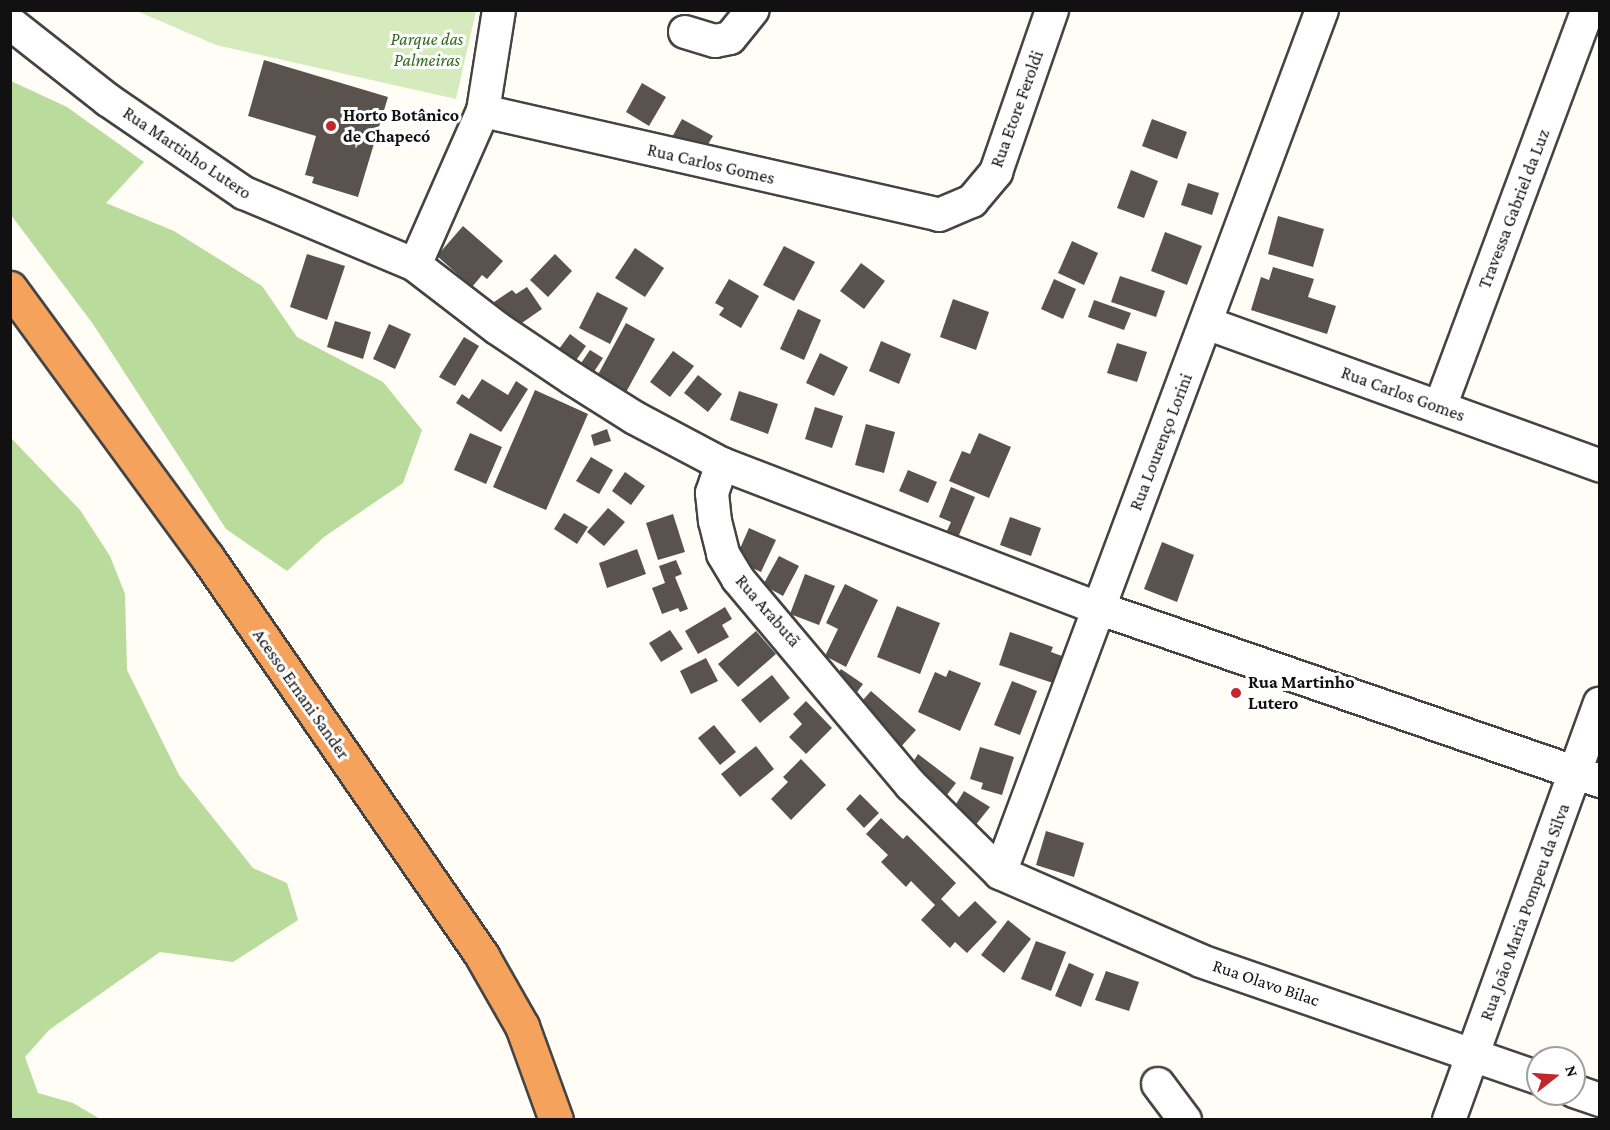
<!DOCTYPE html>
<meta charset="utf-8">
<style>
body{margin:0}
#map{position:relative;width:1610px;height:1130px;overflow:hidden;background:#fffdf5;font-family:"Crimson Pro",serif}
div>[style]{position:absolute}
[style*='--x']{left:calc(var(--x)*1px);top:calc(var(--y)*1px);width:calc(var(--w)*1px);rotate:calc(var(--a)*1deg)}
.green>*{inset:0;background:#d5ebbd}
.forest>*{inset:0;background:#b9dc9c}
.building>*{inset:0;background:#5a524d}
.roads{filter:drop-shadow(2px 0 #444) drop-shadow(-2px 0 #444) drop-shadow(0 2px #444) drop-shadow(0 -2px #444)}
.minor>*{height:32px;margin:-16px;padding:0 16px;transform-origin:16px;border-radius:16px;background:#fff}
.highway>*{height:33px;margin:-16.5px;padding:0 16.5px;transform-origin:16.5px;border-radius:16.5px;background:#f5a25d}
.dots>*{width:16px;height:16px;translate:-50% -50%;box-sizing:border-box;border:3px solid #fff;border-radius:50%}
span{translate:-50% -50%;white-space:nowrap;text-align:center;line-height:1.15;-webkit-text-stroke:6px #fff;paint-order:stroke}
.park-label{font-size:18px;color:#2f6b1f;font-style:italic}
.street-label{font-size:18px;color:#111}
.poi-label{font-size:18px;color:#111;font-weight:700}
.left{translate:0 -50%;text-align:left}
.frame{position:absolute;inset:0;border:12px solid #111;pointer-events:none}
.north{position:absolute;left:1526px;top:1046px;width:60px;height:60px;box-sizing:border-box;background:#fff;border:2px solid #a0a0a0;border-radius:50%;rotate:73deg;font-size:16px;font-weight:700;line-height:24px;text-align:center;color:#111}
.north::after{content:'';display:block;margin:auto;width:21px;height:27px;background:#c4262e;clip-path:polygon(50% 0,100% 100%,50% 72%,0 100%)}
</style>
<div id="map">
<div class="green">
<i style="clip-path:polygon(137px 11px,476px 11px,456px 99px,216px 45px)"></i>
</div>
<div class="forest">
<i style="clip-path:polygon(11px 81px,67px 107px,144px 162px,106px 203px,174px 231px,262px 286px,297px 337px,383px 382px,422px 430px,403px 483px,324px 537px,287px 571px,226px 529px,93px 324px,11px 215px)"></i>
<i style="clip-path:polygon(11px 438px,80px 510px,110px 556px,125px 594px,127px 670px,179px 775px,253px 868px,287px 883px,298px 920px,233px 962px,160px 952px,49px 1030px,25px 1057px,38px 1093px,73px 1103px,100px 1119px,11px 1119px)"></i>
</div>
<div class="building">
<i style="clip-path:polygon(264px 60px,388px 97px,358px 197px,312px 183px,314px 177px,305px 175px,316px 136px,248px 116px)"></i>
<i style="clip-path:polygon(642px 83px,666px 97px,649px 126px,626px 112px)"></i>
<i style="clip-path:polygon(682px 119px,713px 136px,701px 156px,671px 139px)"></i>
<i style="clip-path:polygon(1152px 119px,1187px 132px,1177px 159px,1142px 146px)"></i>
<i style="clip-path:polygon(1131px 170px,1158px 181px,1144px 218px,1117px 208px)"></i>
<i style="clip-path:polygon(1188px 183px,1219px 193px,1212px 215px,1181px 205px)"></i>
<i style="clip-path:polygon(1278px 216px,1324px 229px,1313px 267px,1268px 254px)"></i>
<i style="clip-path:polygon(463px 226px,503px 261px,487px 279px,482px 275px,472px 287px,437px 256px)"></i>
<i style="clip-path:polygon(1165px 232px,1202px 246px,1187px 285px,1151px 271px)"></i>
<i style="clip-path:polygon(1072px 241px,1098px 253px,1084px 285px,1058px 273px)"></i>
<i style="clip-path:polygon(784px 246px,815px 262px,794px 301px,763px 285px)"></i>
<i style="clip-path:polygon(635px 248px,664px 268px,645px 297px,615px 278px)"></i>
<i style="clip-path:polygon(307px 254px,345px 266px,327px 320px,290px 307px)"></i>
<i style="clip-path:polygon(555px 254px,572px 271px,548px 297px,530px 280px)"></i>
<i style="clip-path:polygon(861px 263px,885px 281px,864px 309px,840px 291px)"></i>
<i style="clip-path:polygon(1273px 267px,1314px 279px,1308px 297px,1336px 306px,1327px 334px,1251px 310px,1261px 277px,1269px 280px)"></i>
<i style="clip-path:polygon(1120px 276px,1165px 291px,1156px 317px,1111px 302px)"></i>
<i style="clip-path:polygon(729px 279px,759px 296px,741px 328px,719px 315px,724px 308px,715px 303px)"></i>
<i style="clip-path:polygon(1054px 279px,1076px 289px,1063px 319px,1041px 309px)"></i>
<i style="clip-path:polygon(527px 287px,542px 309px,513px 329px,494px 302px,512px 290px,516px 294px)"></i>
<i style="clip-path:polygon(597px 292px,628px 308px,610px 344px,579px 328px)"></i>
<i style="clip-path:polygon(953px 299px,989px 312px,976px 350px,940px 337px)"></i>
<i style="clip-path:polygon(1094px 300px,1131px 313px,1124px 330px,1088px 317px)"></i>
<i style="clip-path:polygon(798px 309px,821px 320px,804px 360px,780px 349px)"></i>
<i style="clip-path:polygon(335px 321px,371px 332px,363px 359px,327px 347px)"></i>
<i style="clip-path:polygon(626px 323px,655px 339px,624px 396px,595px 380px)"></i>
<i style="clip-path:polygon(389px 324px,411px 334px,395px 369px,373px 359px)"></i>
<i style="clip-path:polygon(570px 334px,586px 346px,570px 369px,553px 357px)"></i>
<i style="clip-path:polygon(464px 337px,479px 346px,455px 386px,439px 377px)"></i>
<i style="clip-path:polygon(881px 341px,911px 354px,899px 384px,869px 371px)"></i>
<i style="clip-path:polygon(1117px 343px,1147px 352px,1137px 382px,1107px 373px)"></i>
<i style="clip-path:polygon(590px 350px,603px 358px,586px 384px,573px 375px)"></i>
<i style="clip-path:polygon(673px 351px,694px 366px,670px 397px,650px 382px)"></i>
<i style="clip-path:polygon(820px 353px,848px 367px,834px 396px,806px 383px)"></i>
<i style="clip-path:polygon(698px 375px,722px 394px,708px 412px,684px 393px)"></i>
<i style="clip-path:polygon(482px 379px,508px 395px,516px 381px,528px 389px,501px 432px,456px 403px,462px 394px,469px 399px)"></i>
<i style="clip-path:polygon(535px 390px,588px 414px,546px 510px,493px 487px)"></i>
<i style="clip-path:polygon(739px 391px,778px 404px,768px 434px,730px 420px)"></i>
<i style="clip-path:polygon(815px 407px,843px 416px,832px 448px,805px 439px)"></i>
<i style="clip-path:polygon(866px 424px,895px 432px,884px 473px,855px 465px)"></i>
<i style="clip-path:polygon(607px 429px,611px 441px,594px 446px,591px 435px)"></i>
<i style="clip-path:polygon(470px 433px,502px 447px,486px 484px,454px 470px)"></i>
<i style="clip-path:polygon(979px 433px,1011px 447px,989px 498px,949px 481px,962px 451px,970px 454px)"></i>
<i style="clip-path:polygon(591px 457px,613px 470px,599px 494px,576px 481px)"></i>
<i style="clip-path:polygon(908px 470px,937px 482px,928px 503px,899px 491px)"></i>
<i style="clip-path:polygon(625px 472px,645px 486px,631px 505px,612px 491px)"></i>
<i style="clip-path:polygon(951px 487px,975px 497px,957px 540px,945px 535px,951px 522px,939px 517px)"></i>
<i style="clip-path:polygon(608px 508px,625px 522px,604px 546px,587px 532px)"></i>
<i style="clip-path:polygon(564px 513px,588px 527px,577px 544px,554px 529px)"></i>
<i style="clip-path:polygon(673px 514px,685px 552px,658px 560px,646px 523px)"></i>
<i style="clip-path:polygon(1010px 517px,1041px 528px,1031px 556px,1000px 545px)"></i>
<i style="clip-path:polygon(749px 528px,776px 540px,761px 572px,735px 560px)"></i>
<i style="clip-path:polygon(1162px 542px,1194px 555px,1177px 602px,1144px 589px)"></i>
<i style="clip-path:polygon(637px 549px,646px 574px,607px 588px,599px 563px)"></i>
<i style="clip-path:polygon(779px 556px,799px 566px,783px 596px,763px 585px)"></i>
<i style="clip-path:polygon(676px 560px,682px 574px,675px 577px,688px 609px,680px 612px,678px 608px,662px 614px,652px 588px,665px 583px,659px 566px)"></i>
<i style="clip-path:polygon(805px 574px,835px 586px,819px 625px,790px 614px)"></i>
<i style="clip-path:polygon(845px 584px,878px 600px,846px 667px,825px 656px,838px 629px,826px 623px)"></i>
<i style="clip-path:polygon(897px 606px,940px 623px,920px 674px,877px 657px)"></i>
<i style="clip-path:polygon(725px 607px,732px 619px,722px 625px,729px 637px,698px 654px,685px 631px)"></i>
<i style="clip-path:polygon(670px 630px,683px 649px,661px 662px,649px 643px)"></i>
<i style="clip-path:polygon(756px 631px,776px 654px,738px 687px,718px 664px)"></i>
<i style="clip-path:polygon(1010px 632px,1053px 647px,1051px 652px,1062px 656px,1053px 683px,999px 665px)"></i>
<i style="clip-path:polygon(706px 658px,718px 681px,691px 694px,680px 671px)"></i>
<i style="clip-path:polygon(841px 669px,863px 684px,852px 699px,831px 684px)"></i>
<i style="clip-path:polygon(949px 670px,981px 683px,960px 731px,918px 712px,935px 672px,946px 677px)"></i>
<i style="clip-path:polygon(772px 675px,790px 698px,760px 723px,741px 700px)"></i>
<i style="clip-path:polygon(1012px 681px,1037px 691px,1020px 735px,994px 725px)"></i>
<i style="clip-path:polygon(871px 691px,916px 730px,899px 749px,855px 709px)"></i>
<i style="clip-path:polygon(806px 701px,832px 728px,806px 754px,789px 737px,802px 724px,793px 714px)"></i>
<i style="clip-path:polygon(714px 725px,736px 752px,720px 765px,698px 738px)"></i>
<i style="clip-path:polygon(756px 746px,774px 769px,740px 797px,721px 774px)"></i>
<i style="clip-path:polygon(980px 747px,1014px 757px,1002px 795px,981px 789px,983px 783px,970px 779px)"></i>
<i style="clip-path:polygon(918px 754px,956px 783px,940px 804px,907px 772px)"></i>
<i style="clip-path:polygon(801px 759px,826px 785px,791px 820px,771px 799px,788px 782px,783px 777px)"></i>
<i style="clip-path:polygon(964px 791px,990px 807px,970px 832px,948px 817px)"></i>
<i style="clip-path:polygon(860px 794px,879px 813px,864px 828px,846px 809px)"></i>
<i style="clip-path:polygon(881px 818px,903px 839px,907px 835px,956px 883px,941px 899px,959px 917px,975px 901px,997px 922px,967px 953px,955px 942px,950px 948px,921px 920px,935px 905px,911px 881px,906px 887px,881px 862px,888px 855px,866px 834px)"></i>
<i style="clip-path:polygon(1046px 831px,1084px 843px,1074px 877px,1036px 865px)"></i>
<i style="clip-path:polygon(1008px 920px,1031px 939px,1004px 973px,981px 955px)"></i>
<i style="clip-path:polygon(1036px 941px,1066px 952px,1051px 991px,1021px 979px)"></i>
<i style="clip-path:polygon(1069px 963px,1094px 974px,1081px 1007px,1055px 996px)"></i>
<i style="clip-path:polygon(1106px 971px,1139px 982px,1129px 1011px,1095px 1000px)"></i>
</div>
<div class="roads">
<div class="minor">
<i style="--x:10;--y:23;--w:125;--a:38.2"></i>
<i style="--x:108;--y:100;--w:165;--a:34.4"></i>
<i style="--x:244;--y:193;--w:186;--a:22.8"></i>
<i style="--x:415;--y:265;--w:103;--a:37.5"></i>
<i style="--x:497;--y:328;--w:92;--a:33.9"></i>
<i style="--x:573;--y:379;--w:73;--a:32.2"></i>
<i style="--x:635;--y:418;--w:98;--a:27.9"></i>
<i style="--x:722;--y:464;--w:403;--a:21"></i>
<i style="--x:1098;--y:608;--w:531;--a:19.02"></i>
<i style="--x:685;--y:32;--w:31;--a:17"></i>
<i style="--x:715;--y:41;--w:15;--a:-11"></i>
<i style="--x:730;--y:38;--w:36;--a:-51"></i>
<i style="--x:483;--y:111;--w:468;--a:12.8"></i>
<i style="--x:939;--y:215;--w:36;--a:-23"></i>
<i style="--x:972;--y:201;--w:38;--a:-50"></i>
<i style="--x:996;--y:172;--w:171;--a:-70.9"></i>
<i style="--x:415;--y:265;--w:168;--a:-66.2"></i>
<i style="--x:483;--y:111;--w:102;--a:-81"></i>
<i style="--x:1206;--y:323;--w:419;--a:19.9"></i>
<i style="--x:1440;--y:407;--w:424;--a:-69.6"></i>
<i style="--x:722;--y:464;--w:31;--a:109"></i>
<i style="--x:712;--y:493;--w:28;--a:84"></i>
<i style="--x:715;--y:521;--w:34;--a:76"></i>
<i style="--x:723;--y:554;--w:29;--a:59"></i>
<i style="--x:738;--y:579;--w:269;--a:50"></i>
<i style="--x:911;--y:785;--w:125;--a:44.7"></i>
<i style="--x:1000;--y:873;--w:219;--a:23.6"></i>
<i style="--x:1201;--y:961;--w:357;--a:19.1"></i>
<i style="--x:1000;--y:873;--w:921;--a:-69.54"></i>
<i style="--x:1158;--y:1084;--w:45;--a:53.1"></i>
<i style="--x:1574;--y:1091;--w:28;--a:19"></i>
<i style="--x:1449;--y:1120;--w:443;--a:-70.1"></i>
</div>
<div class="highway">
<i style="--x:10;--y:288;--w:333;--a:53.8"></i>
<i style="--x:207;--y:557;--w:485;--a:55.4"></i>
<i style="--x:482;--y:956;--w:81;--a:60.3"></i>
<i style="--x:522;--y:1026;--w:100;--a:70.1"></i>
</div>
</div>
<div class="dots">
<i style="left:331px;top:126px;background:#c4262e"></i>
<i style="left:1236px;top:693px;background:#c4262e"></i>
</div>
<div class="park-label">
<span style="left:427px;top:50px">Parque das<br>Palmeiras</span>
</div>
<div class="street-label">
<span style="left:1017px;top:109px;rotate:-70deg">Rua Etore Feroldi</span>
<span style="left:187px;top:153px;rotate:34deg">Rua Martinho Lutero</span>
<span style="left:711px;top:164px;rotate:13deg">Rua Carlos Gomes</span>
<span style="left:1514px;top:209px;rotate:-69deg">Travessa Gabriel da Luz</span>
<span style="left:1403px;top:394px;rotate:20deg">Rua Carlos Gomes</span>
<span style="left:1161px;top:442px;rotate:-69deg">Rua Lourenço Lorini</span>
<span style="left:768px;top:611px;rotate:49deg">Rua Arabutã</span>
<span style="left:301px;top:694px;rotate:55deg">Acesso Ernani Sander</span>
<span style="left:1525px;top:912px;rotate:-70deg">Rua João Maria Pompeu da Silva</span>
<span style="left:1266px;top:983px;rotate:19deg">Rua Olavo Bilac</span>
</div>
<div class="poi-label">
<span class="left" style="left:343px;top:126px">Horto Botânico<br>de Chapecó</span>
<span class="left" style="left:1248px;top:693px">Rua Martinho<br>Lutero</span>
</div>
<div class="frame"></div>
<div class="north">N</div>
</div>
